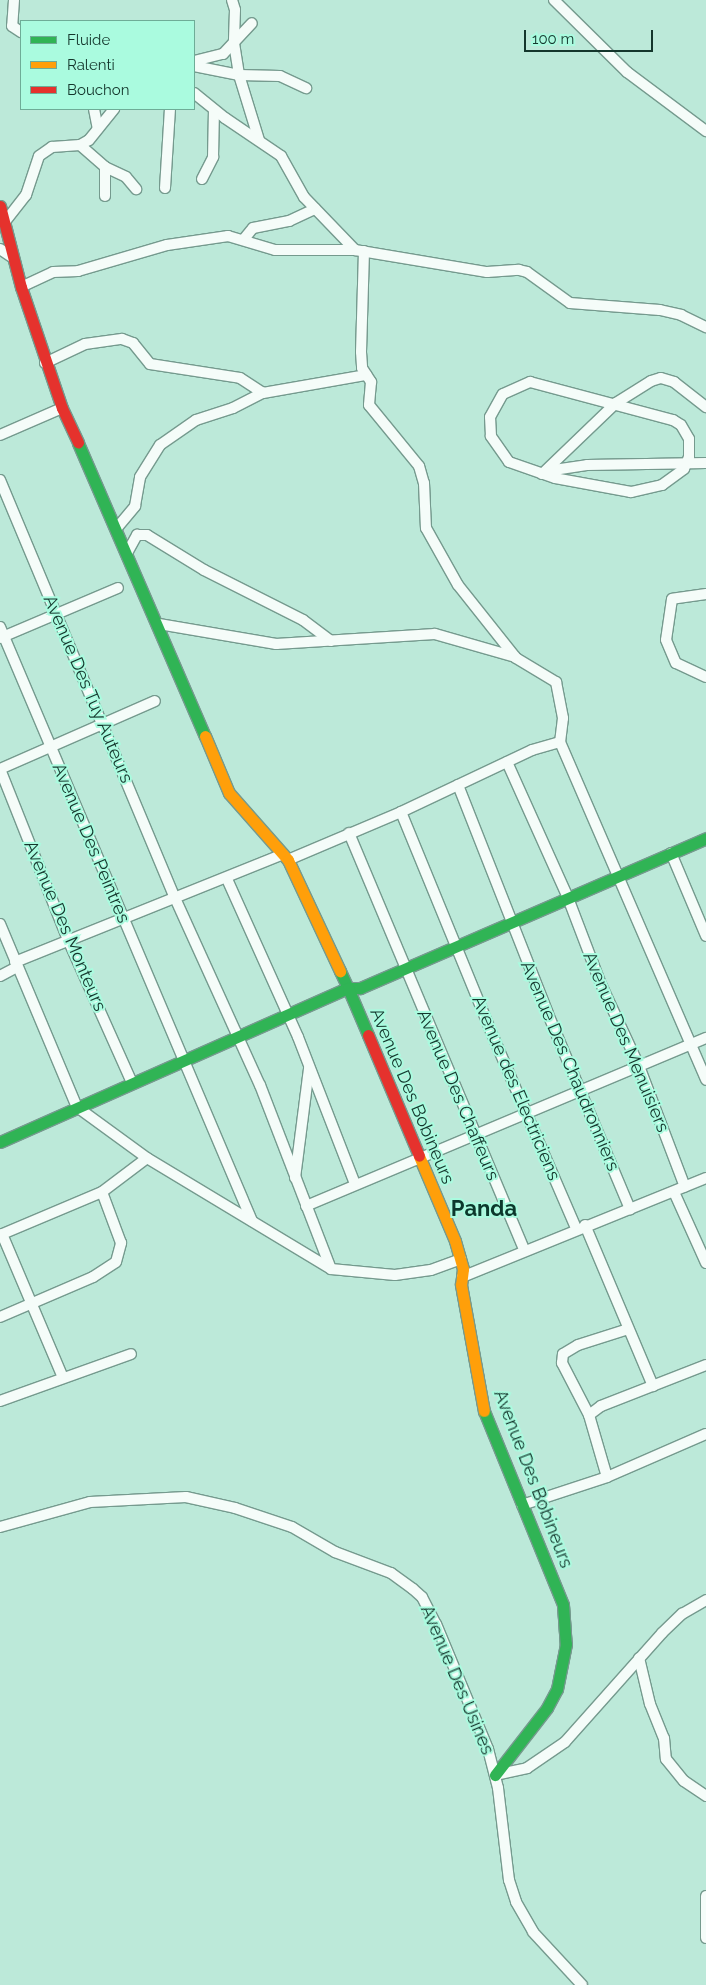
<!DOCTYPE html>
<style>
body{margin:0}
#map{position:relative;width:706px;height:1985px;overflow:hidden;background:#bce9d9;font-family:Raleway,sans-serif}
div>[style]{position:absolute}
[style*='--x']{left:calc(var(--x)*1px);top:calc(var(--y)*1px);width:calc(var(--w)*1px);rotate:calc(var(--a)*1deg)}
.roads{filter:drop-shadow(1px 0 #759a8e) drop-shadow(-1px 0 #759a8e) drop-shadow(0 1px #759a8e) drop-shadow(0 -1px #759a8e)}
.street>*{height:10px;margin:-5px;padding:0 5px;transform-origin:5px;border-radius:5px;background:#f5fcf9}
.fast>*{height:11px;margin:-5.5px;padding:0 5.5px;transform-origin:5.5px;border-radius:5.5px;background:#30b455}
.slow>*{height:11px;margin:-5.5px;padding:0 5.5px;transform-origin:5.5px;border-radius:5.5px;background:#ff9f0a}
.jam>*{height:11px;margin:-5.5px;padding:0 5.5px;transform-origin:5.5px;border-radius:5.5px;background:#e5322d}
span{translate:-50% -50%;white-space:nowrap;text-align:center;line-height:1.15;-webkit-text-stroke:4px #aafbdf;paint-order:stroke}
.street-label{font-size:18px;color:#14362c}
.district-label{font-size:22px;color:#0c382c;font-weight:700}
.legend{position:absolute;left:20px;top:20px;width:175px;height:90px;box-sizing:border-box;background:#aafbdf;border:1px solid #6eac97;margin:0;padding:6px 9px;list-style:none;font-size:15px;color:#14362c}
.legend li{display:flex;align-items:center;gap:10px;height:25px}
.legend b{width:25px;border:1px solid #6eac97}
.scale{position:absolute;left:524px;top:30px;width:129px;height:22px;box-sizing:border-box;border:2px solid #14362c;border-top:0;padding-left:6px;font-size:15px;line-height:18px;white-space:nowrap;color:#14362c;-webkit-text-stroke:4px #aafbdf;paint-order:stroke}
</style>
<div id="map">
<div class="roads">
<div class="street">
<i style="--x:14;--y:0;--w:26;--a:94"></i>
<i style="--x:12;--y:26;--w:11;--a:34"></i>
<i style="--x:232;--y:0;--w:10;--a:73"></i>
<i style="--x:235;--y:10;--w:33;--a:92"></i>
<i style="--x:234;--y:43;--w:32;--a:81"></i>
<i style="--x:239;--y:75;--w:68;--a:72.9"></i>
<i style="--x:554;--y:0;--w:103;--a:44.6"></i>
<i style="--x:627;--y:72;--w:99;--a:36.8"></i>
<i style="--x:194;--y:61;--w:30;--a:-14"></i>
<i style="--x:223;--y:54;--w:42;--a:-46.9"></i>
<i style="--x:194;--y:66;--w:46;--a:11.3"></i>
<i style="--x:239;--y:75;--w:41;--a:1.4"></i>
<i style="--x:280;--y:76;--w:29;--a:25"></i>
<i style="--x:194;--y:93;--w:40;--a:39"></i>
<i style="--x:225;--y:118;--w:68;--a:34.2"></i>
<i style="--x:281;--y:156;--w:47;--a:60.7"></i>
<i style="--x:304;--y:197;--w:74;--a:46.1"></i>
<i style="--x:94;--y:109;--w:20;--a:79"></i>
<i style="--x:80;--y:145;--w:33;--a:41"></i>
<i style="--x:105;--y:167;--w:23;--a:25"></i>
<i style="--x:126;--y:177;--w:16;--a:50"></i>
<i style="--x:105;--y:167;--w:29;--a:90"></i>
<i style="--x:202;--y:179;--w:25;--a:-63"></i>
<i style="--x:213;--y:157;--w:47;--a:-88.8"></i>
<i style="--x:165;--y:188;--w:79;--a:-86.4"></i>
<i style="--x:4;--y:223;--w:36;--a:-52"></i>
<i style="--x:26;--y:195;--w:41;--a:-71.6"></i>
<i style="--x:39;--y:156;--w:16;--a:-35"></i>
<i style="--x:52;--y:147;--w:28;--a:-4"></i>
<i style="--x:80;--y:145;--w:10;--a:-29"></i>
<i style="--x:89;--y:140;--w:40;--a:-51"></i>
<i style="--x:244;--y:239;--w:14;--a:-51"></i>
<i style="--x:253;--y:228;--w:37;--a:-11"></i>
<i style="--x:289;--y:221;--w:29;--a:-25"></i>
<i style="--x:0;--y:249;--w:14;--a:34"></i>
<i style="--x:364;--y:251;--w:101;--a:91.7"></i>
<i style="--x:361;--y:352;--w:16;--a:86"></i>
<i style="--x:362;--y:368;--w:17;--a:57"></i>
<i style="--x:371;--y:382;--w:23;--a:95"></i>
<i style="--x:369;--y:405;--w:79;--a:50.7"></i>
<i style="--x:419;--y:466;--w:18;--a:74"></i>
<i style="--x:424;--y:483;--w:45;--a:87.5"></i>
<i style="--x:426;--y:528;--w:65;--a:60.7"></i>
<i style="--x:458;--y:585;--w:93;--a:51.5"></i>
<i style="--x:516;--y:658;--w:47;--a:31"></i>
<i style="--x:556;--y:682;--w:37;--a:79"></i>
<i style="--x:563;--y:718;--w:24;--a:97"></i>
<i style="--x:560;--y:742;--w:368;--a:66.6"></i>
<i style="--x:21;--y:287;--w:35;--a:-25"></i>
<i style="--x:53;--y:272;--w:25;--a:-2"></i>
<i style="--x:78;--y:271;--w:93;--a:-16.3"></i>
<i style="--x:167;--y:245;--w:62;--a:-8.4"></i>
<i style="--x:228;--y:236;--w:49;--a:16.6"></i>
<i style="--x:275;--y:250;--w:80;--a:0"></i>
<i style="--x:355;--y:250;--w:134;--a:9.5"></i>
<i style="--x:487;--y:272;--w:32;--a:-4"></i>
<i style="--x:519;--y:270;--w:8;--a:14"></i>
<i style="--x:527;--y:272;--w:53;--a:35.8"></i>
<i style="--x:570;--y:303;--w:90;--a:4.4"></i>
<i style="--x:660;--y:310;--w:22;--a:13"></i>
<i style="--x:681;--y:315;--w:28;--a:26"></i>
<i style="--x:45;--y:363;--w:44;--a:-25.4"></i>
<i style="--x:85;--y:344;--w:37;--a:-8"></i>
<i style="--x:122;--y:339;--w:12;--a:20"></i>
<i style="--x:133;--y:343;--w:27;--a:51"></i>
<i style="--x:150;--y:364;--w:91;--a:8.8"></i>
<i style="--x:240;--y:378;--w:27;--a:33"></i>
<i style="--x:530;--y:382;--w:148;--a:14.9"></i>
<i style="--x:673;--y:420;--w:9;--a:32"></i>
<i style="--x:681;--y:425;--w:16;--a:60"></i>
<i style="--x:689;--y:439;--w:18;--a:90"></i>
<i style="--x:689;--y:457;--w:13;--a:113"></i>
<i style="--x:684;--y:469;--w:27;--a:144"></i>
<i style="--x:662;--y:485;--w:32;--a:167"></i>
<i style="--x:631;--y:492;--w:77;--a:-169.6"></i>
<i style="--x:555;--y:478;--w:49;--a:-160.8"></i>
<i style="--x:509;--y:462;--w:32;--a:-125"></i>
<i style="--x:491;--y:436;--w:19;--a:-93"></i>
<i style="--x:490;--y:417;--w:26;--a:-61"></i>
<i style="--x:503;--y:394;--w:30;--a:-24"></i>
<i style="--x:0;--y:435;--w:68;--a:-23.5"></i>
<i style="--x:547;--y:471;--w:40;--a:-8.5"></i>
<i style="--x:587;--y:465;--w:119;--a:-1"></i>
<i style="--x:542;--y:474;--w:103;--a:-43.8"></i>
<i style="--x:616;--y:403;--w:41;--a:-32.2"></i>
<i style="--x:651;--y:381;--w:10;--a:-17"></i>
<i style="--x:661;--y:378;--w:14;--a:17"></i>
<i style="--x:674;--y:382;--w:41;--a:38"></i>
<i style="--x:0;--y:480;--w:453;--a:67.3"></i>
<i style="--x:175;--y:898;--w:205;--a:65.6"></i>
<i style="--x:260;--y:1085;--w:197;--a:68.9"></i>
<i style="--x:116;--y:529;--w:30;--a:-50"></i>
<i style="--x:135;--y:506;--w:29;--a:-80"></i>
<i style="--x:140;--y:477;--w:38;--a:-58"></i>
<i style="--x:160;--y:445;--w:44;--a:-34.8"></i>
<i style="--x:196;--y:420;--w:39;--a:-18"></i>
<i style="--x:233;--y:408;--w:34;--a:-27"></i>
<i style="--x:263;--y:393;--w:105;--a:-9.9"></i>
<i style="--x:127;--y:553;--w:21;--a:-61"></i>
<i style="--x:137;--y:535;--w:10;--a:0"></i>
<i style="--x:147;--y:535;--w:67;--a:31.6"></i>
<i style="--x:204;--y:570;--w:111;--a:26.8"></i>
<i style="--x:303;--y:620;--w:35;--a:37"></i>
<i style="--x:706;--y:594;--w:34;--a:172"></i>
<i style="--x:672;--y:599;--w:41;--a:98.3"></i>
<i style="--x:666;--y:640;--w:25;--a:67"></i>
<i style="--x:676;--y:663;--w:33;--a:25"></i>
<i style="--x:159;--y:624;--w:119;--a:9.7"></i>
<i style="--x:276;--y:644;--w:159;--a:-3.6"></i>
<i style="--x:435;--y:634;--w:83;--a:16"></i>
<i style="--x:0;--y:627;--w:645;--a:67.01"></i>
<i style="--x:0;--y:638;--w:128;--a:-23"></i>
<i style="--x:507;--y:762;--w:149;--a:65.8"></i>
<i style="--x:568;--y:898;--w:90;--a:69.1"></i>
<i style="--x:600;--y:982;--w:93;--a:65.1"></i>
<i style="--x:639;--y:1066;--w:129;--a:69.2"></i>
<i style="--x:0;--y:769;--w:186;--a:68.3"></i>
<i style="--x:69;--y:942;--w:154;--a:65.9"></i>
<i style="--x:0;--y:769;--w:169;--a:-23.7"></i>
<i style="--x:458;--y:785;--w:246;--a:68.5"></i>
<i style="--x:548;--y:1014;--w:212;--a:67.2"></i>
<i style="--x:401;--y:812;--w:232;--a:67.7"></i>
<i style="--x:489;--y:1027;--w:219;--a:66.6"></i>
<i style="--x:349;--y:833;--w:452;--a:67.2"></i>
<i style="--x:671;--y:853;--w:90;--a:67.1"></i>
<i style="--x:288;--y:860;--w:123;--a:-23"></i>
<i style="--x:401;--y:812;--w:145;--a:-25.3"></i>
<i style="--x:532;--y:750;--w:29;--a:-16"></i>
<i style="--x:227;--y:879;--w:173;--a:65.8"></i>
<i style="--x:298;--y:1037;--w:158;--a:68.8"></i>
<i style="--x:0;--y:924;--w:199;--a:67.2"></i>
<i style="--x:77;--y:1107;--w:87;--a:36.1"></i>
<i style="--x:147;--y:1158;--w:215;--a:31.1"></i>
<i style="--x:331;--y:1269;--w:64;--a:5.4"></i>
<i style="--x:395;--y:1275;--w:36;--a:-8"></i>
<i style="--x:431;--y:1270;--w:32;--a:-20"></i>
<i style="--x:15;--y:962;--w:289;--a:-21.9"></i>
<i style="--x:0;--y:976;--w:19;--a:-28"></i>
<i style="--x:295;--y:1178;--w:111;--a:-82.7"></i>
<i style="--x:674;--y:1192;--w:78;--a:65.7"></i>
<i style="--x:306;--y:1206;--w:434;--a:-22.8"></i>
<i style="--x:585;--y:1225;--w:175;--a:67.1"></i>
<i style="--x:2;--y:1234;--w:156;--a:67"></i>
<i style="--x:0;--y:1235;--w:111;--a:-22.9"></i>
<i style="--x:102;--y:1192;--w:56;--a:-37.1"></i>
<i style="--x:462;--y:1277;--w:263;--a:-22.1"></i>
<i style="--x:0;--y:1317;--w:101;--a:-23.3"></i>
<i style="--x:93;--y:1277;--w:27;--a:-33"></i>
<i style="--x:116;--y:1262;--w:20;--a:-75"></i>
<i style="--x:121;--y:1243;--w:54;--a:-110.4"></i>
<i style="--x:0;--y:1401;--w:139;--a:-19.7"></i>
<i style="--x:589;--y:1415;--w:59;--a:-117.4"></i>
<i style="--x:562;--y:1363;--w:9;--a:-84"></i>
<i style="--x:563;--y:1354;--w:17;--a:-31"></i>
<i style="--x:578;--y:1345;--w:52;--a:-17.7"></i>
<i style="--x:607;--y:1477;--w:65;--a:-106.2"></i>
<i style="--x:589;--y:1415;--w:15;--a:-37"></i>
<i style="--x:601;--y:1406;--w:113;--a:-21.3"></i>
<i style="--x:522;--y:1505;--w:89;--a:-18.2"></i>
<i style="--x:607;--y:1477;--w:108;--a:-23.5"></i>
<i style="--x:0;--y:1527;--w:93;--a:-15.5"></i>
<i style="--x:90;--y:1502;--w:96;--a:-3"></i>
<i style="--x:186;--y:1497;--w:50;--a:12.7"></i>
<i style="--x:235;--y:1508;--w:60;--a:18.4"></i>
<i style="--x:292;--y:1527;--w:50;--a:30.2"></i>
<i style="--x:335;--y:1552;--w:60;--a:20.6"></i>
<i style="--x:391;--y:1573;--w:27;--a:36"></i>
<i style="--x:413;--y:1589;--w:12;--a:42"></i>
<i style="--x:422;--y:1597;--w:30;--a:63"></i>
<i style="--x:436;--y:1624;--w:135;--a:67.4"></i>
<i style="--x:488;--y:1749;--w:40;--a:75.6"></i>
<i style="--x:498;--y:1788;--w:93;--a:83.2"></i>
<i style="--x:509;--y:1880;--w:23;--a:72"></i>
<i style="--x:516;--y:1902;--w:34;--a:60"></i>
<i style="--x:533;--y:1932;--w:72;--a:47.2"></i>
<i style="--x:639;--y:1658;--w:47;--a:76.6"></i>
<i style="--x:650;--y:1704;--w:37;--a:68"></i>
<i style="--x:664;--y:1738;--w:21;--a:85"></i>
<i style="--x:666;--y:1759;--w:28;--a:51"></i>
<i style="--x:684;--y:1781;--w:27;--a:34"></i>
<i style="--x:495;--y:1775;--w:33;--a:-12"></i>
<i style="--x:527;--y:1768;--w:46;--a:-34.4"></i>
<i style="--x:565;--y:1742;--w:146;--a:-48.3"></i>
<i style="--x:662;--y:1633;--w:28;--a:-44"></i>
<i style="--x:682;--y:1614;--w:28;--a:-30"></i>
<i style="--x:706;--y:1896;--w:42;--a:90"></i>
</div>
<div class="fast">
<i style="--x:78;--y:443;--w:319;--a:66.6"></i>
<i style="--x:340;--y:971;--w:19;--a:65"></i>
<i style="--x:348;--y:988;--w:12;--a:0"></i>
<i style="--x:360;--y:988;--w:377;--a:-23.4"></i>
<i style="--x:0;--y:1142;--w:381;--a:-23.9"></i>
<i style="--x:348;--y:988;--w:51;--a:66.9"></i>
<i style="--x:484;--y:1411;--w:209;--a:67.8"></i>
<i style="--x:563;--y:1605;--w:39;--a:86"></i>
<i style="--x:566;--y:1644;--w:46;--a:101.3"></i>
<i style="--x:557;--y:1689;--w:21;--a:118"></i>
<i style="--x:547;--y:1708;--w:85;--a:127.8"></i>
</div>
<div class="slow">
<i style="--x:205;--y:736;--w:62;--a:67.2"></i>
<i style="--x:229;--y:793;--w:89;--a:48.6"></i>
<i style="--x:288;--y:860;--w:123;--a:64.9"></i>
<i style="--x:419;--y:1156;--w:92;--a:67"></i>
<i style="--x:455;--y:1241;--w:29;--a:74"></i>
<i style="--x:463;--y:1269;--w:16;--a:97"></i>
<i style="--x:461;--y:1285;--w:128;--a:79.7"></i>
</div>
<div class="jam">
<i style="--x:0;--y:206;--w:84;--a:75.5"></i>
<i style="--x:21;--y:287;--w:128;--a:71.3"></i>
<i style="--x:62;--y:408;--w:38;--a:65"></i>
<i style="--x:368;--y:1035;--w:131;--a:67.1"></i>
</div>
</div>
<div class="street-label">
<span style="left:88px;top:689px;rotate:67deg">Avenue Des Tuy Auteurs</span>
<span style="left:91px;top:843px;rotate:67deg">Avenue Des Peintres</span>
<span style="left:65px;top:926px;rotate:67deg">Avenue Des Monteurs</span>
<span style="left:626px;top:1042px;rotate:67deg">Avenue Des Menuisiers</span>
<span style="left:570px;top:1066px;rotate:67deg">Avenue Des Chaudronniers</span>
<span style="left:516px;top:1088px;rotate:67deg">Avenue des Electriciens</span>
<span style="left:458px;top:1095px;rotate:67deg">Avenue Des Chaffeurs</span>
<span style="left:412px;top:1096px;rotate:67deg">Avenue Des Bobineurs</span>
<span style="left:533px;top:1479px;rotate:69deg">Avenue Des Bobineurs</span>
<span style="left:457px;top:1680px;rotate:67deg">Avenue Des Usines</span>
</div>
<div class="district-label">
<span style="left:484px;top:1209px">Panda</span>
</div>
<ul class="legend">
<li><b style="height:6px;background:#30b455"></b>Fluide</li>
<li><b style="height:6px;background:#ff9f0a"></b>Ralenti</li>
<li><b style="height:6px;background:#e5322d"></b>Bouchon</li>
</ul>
<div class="scale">100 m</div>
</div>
